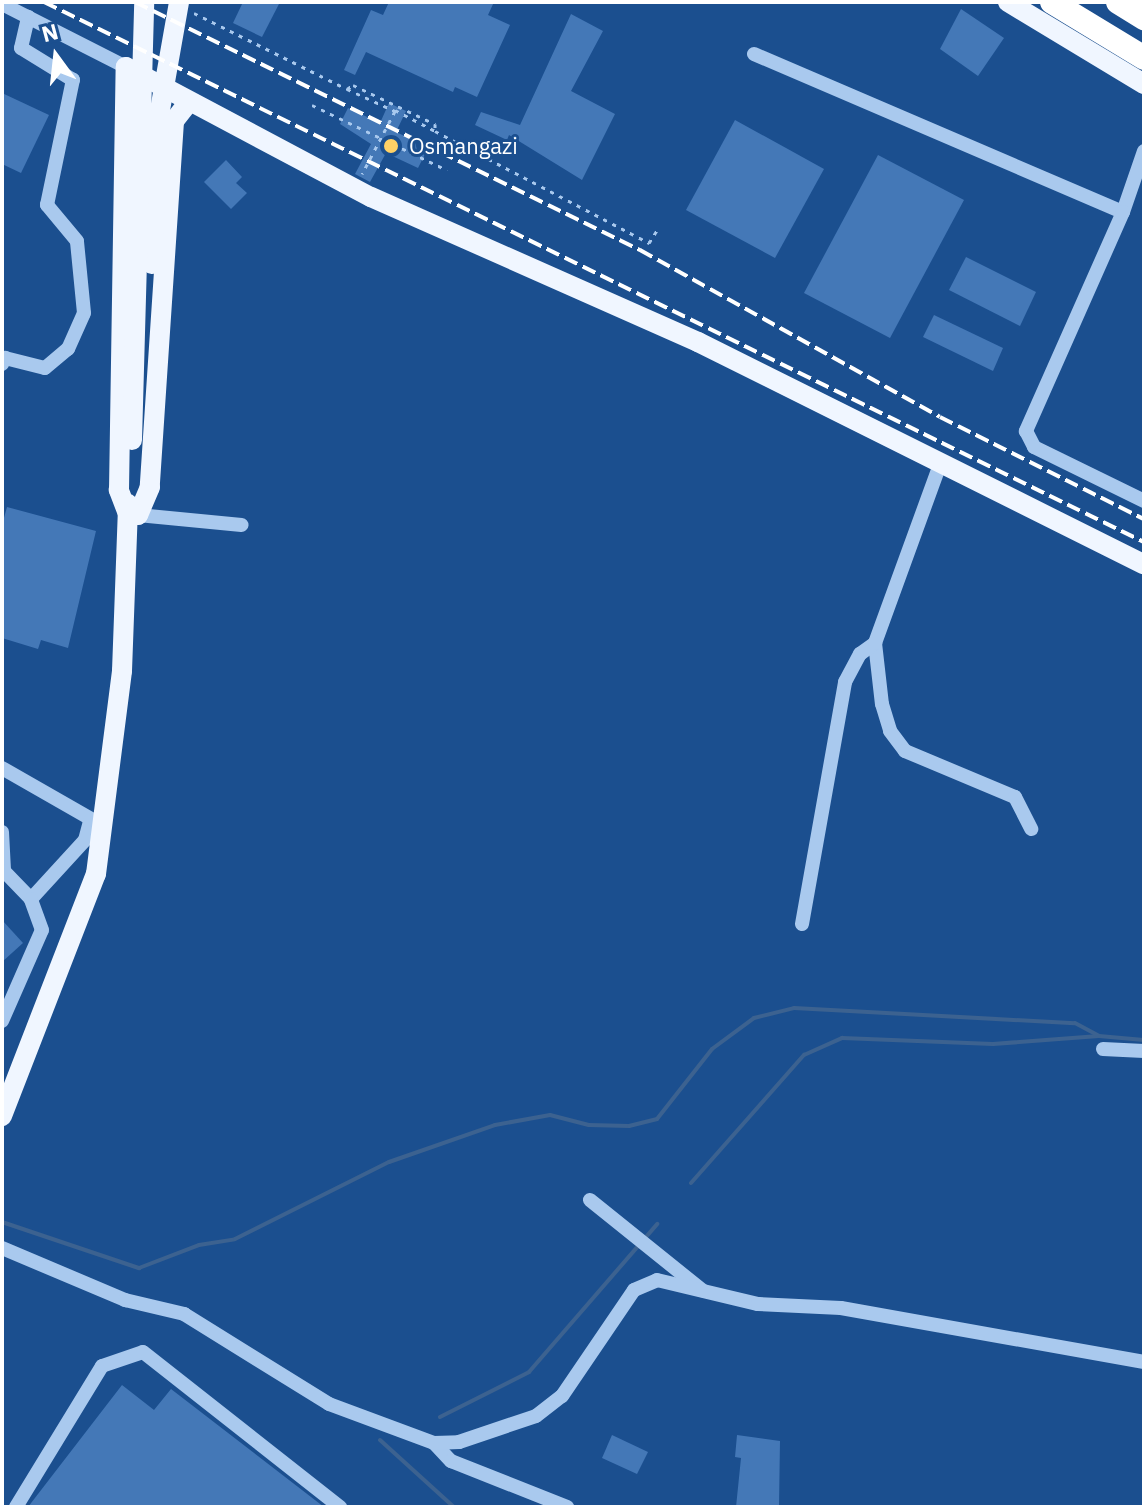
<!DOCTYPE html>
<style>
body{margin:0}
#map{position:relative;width:1146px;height:1509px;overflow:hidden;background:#1b4f8f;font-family:"IBM Plex Sans",sans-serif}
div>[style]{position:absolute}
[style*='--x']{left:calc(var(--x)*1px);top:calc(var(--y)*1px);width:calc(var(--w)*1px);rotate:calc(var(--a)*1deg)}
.stream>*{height:4px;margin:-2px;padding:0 2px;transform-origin:2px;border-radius:2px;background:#3c6290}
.building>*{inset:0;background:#4478b7}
.path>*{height:3px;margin-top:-1.5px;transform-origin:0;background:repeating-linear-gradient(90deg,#a9c9ee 0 4px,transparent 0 10px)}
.minor>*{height:14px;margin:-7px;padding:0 7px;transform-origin:7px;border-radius:7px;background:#a9c9ee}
.major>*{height:20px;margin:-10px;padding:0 10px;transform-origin:10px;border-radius:10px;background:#f0f6ff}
.highway>*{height:24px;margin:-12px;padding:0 12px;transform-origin:12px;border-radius:12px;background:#fff}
.rail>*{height:4px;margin-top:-2px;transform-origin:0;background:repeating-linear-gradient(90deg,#fff 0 14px,transparent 0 20px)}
.dots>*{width:22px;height:22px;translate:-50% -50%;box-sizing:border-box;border:4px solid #1b4f8f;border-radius:50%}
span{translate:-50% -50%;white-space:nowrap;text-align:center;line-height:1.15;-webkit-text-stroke:6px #1b4f8f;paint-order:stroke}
.poi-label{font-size:22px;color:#fff}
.left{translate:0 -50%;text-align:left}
.frame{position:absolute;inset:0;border:4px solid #fff;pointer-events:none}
.north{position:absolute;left:16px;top:16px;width:80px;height:80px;-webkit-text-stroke:6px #1b4f8f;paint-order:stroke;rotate:345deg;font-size:22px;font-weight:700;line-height:32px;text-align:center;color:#fff}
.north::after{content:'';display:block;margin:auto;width:28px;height:36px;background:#fff;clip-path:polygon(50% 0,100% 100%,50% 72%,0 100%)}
</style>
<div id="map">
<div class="stream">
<i style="--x:691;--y:1183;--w:171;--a:-48.6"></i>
<i style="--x:804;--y:1055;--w:42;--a:-24.1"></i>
<i style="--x:842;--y:1038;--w:151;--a:2.3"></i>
<i style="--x:993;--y:1044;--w:106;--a:-4.3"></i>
<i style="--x:1099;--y:1036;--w:45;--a:5.1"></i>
<i style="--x:2;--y:1222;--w:145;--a:18.6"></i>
<i style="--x:139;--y:1268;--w:64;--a:-21"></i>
<i style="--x:199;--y:1245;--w:36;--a:-9"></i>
<i style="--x:235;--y:1239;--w:172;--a:-26.6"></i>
<i style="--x:389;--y:1162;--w:112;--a:-19.2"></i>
<i style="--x:495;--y:1125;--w:56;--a:-10.3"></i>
<i style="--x:550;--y:1115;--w:40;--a:14.4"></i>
<i style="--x:589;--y:1125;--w:40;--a:1.4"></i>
<i style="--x:629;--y:1126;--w:29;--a:-14"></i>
<i style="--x:657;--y:1119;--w:89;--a:-51.8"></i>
<i style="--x:712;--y:1049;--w:52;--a:-36.4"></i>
<i style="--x:754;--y:1018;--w:41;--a:-14"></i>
<i style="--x:794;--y:1008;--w:281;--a:3.1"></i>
<i style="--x:1075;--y:1023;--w:27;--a:28"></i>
<i style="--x:440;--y:1417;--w:100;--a:-26.8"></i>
<i style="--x:529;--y:1372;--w:196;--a:-49.1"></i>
<i style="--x:380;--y:1440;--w:100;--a:42.2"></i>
</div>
<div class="building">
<i style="clip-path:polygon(243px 2px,280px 2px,262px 37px,233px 23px)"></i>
<i style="clip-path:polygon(389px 2px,494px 2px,488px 15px,510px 25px,477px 97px,455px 87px,453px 92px,366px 52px,355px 75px,344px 70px,371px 10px,383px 15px)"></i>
<i style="clip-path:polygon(961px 9px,1004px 38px,978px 76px,940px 49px)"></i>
<i style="clip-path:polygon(571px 14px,603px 31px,571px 91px,615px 114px,582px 180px,509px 135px,507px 140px,475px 125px,481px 112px,520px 125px)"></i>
<i style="clip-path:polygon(2px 93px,49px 115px,21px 173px,2px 164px)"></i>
<i style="clip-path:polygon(389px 103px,406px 111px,396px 132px,415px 141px,417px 151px,425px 154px,418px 168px,386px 153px,370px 182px,355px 174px,371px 144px,340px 124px,348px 108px,380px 123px)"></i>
<i style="clip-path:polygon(735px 120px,824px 169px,775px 258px,686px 210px)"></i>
<i style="clip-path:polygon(878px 155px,964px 200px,890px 338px,804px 293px)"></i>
<i style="clip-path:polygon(226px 160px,242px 177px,236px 183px,247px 193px,231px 209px,204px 182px)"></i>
<i style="clip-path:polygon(966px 257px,1036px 292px,1020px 326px,949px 290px)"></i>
<i style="clip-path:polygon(934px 315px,1003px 348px,993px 371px,923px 337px)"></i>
<i style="clip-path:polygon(7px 507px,96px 531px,68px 648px,41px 640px,38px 649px,2px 638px,2px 525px)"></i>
<i style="clip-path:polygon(2px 920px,23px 943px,2px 962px)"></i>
<i style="clip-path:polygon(122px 1385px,154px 1410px,171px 1389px,324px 1507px,28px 1507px)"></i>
<i style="clip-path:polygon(612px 1435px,648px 1452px,637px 1474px,602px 1458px)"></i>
<i style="clip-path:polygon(737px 1435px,780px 1441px,779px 1507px,736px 1507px,741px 1458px,735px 1457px)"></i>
</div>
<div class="path">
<i style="--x:194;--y:13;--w:171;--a:26.4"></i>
<i style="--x:347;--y:89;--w:7;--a:-34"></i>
<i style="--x:353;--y:85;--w:91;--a:25.4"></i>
<i style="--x:435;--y:124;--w:7;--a:90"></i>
<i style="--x:435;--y:131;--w:242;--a:27.6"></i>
<i style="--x:649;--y:243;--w:15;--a:-58"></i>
<i style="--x:347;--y:89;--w:53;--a:24.6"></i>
<i style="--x:395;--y:111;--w:71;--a:117.6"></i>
<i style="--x:312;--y:105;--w:150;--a:25.7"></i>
<i style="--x:395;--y:110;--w:45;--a:27.7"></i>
</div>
<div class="minor">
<i style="--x:2;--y:4;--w:139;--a:26.9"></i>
<i style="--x:754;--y:54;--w:401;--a:23.2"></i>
<i style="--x:1144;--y:151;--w:65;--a:109"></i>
<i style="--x:1123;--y:212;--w:240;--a:113.9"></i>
<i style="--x:1026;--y:431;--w:18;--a:63"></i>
<i style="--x:1034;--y:447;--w:123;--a:26.1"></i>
<i style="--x:2;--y:364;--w:7;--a:-63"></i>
<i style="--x:5;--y:358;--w:41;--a:14"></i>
<i style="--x:45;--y:368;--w:30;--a:-40"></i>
<i style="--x:68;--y:349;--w:39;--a:-66"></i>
<i style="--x:84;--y:313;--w:72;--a:-95.6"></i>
<i style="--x:77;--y:241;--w:47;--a:-129.8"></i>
<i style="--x:47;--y:205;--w:128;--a:-78.3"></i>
<i style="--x:73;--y:80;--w:61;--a:-148.4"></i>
<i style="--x:21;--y:48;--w:32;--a:-77"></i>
<i style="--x:138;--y:515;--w:104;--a:5.5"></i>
<i style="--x:875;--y:643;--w:61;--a:83.5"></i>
<i style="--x:882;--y:704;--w:28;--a:73"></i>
<i style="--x:890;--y:731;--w:25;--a:53"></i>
<i style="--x:905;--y:751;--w:119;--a:22.7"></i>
<i style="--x:1015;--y:797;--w:36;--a:63"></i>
<i style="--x:2;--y:768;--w:111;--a:29.8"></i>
<i style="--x:2;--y:832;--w:39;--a:87"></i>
<i style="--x:4;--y:871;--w:39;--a:46"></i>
<i style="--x:31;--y:899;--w:80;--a:-47.5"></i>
<i style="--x:85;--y:840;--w:20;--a:-75"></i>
<i style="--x:802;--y:924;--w:246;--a:-79.9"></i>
<i style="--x:845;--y:682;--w:32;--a:-62"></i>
<i style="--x:860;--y:654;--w:19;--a:-36"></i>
<i style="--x:875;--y:643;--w:193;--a:-70"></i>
<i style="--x:2;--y:1021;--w:99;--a:-66.3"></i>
<i style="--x:42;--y:930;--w:33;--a:-110"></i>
<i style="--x:1103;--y:1049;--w:41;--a:2.8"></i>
<i style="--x:590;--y:1200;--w:144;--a:38.8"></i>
<i style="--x:2;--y:1248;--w:134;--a:22.9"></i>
<i style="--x:125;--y:1300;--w:61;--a:13.3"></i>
<i style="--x:184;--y:1314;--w:171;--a:31.8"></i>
<i style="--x:329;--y:1404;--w:112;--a:20.4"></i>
<i style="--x:434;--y:1443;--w:25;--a:47"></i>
<i style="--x:451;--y:1461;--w:125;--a:21.6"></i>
<i style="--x:434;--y:1443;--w:25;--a:-2"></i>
<i style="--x:459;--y:1442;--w:81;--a:-18.7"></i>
<i style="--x:536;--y:1416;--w:33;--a:-38"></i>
<i style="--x:562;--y:1396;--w:128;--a:-55.8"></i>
<i style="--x:634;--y:1290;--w:25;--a:-23"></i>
<i style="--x:657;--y:1280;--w:104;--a:13.4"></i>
<i style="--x:758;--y:1304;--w:83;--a:2.8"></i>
<i style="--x:841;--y:1308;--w:308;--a:10.1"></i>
<i style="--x:16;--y:1507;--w:165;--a:-58.6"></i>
<i style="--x:102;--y:1366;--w:43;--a:-18.9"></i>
<i style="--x:143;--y:1352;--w:251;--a:38.2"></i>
</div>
<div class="major">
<i style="--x:1008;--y:2;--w:159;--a:31.1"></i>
<i style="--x:188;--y:103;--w:23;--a:128"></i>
<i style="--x:174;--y:121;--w:367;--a:93.8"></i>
<i style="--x:150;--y:487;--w:30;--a:113"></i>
<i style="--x:138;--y:515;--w:10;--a:-174"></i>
<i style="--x:128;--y:514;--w:26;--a:-111"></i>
<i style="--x:119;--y:490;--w:423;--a:-89.1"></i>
<i style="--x:126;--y:67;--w:277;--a:28"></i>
<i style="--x:371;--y:197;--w:358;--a:23.9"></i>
<i style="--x:698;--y:342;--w:498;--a:26.5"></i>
<i style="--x:152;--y:264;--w:154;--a:-87"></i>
<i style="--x:160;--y:110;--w:110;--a:-80"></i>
<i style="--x:132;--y:440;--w:438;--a:-88.4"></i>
<i style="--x:2;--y:1116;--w:260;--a:-68.8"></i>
<i style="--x:96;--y:874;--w:205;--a:-82.7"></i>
<i style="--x:122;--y:671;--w:167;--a:-87.9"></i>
</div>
<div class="highway">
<i style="--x:1052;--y:2;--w:108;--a:31.3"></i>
<i style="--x:1118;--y:2;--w:31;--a:32"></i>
</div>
<div class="rail">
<i style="--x:44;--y:2;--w:1225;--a:26.15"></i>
<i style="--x:135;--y:2;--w:563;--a:26.16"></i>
<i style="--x:640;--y:250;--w:343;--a:29.1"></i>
<i style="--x:940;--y:417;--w:228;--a:26.6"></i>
</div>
<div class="dots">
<i style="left:391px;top:146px;background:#ffd166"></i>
</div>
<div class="poi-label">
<span class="left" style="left:409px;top:146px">Osmangazi</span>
</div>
<div class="frame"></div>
<div class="north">N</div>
</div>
